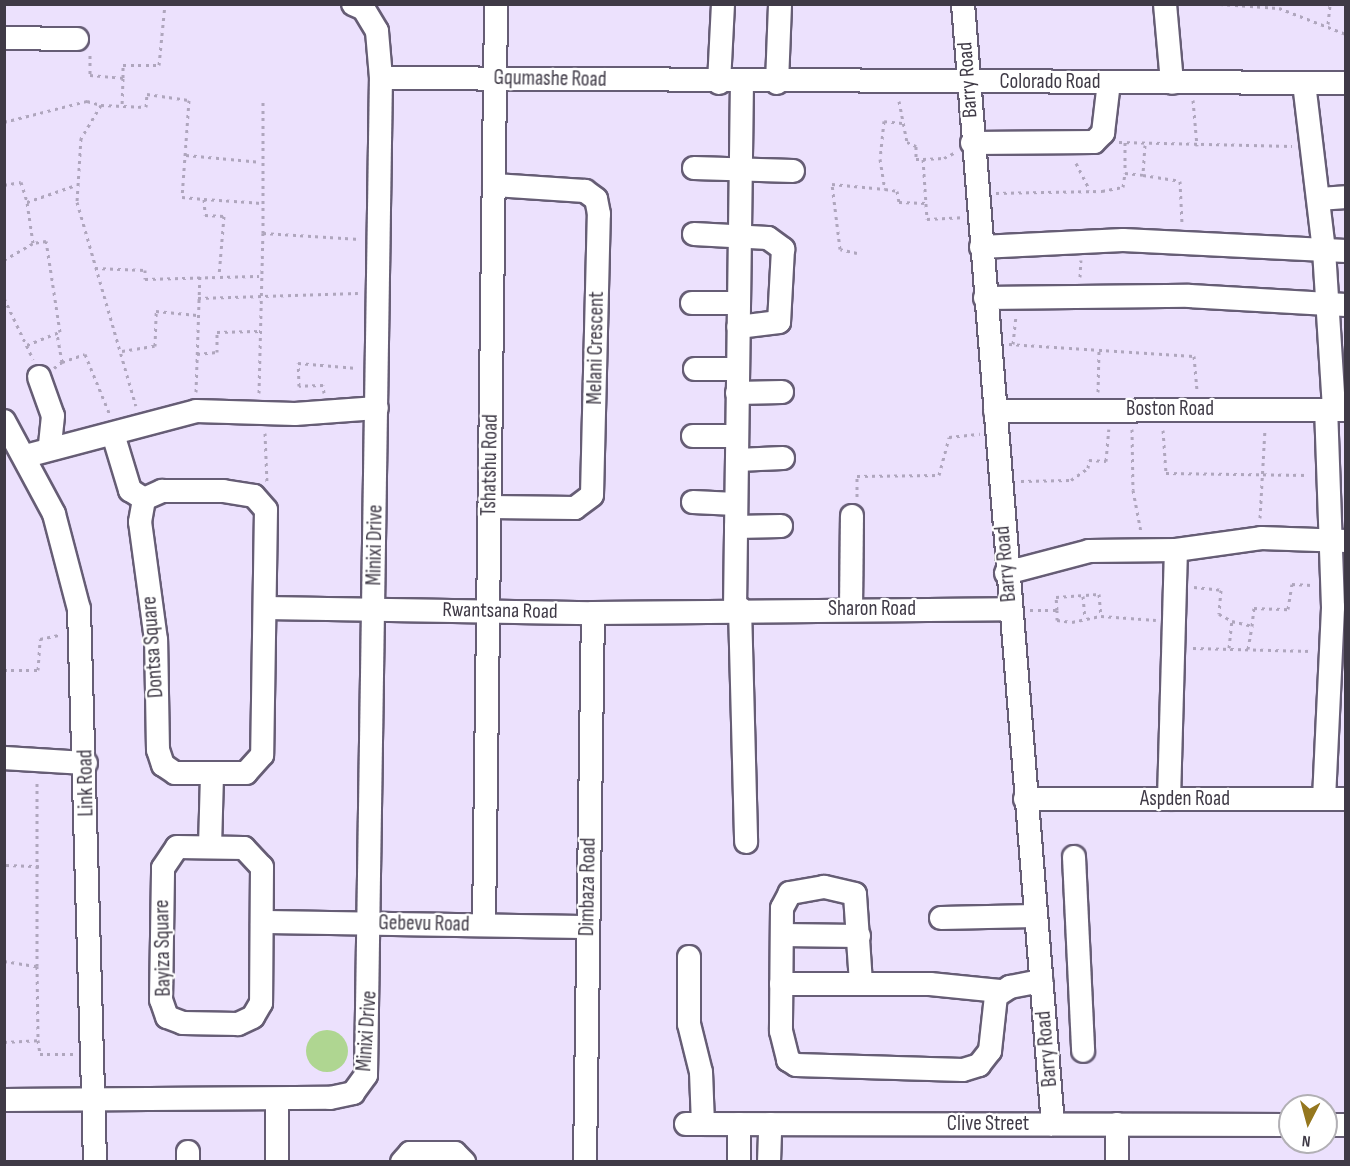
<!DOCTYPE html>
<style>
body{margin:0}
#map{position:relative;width:1350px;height:1166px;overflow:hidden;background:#ece1fd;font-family:"Sofia Sans Condensed",sans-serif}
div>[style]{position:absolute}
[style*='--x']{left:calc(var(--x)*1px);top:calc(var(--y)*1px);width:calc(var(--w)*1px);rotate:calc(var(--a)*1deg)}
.green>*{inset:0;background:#afd691}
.round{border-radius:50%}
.path>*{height:3px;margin-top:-1.5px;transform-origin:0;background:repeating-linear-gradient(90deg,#afa6bd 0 3px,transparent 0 7.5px)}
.roads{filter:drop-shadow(2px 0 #665d75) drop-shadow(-2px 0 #665d75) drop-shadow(0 2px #665d75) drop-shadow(0 -2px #665d75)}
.minor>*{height:22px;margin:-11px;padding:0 11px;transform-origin:11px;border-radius:11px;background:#fff}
span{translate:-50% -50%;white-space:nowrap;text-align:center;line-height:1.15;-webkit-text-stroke:4.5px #fff;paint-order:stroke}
.street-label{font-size:21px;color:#3f3a46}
.frame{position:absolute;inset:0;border:6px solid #3f3a46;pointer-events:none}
.north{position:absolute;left:1278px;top:1094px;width:60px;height:60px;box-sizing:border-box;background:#fff;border:2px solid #b2b0b5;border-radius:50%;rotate:186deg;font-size:16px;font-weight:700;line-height:24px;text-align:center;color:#3f3a46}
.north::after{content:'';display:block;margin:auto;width:21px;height:27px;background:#95771e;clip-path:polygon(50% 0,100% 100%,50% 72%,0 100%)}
</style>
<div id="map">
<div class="green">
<i class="round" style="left:306px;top:1030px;width:42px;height:42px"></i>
</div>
<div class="path">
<i style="--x:1220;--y:4;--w:59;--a:3.9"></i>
<i style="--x:1279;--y:8;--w:72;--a:21.2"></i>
<i style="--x:1328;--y:24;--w:20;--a:-84"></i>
<i style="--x:90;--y:55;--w:20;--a:90"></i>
<i style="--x:90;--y:75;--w:33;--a:5"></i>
<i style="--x:123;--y:78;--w:29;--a:92"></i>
<i style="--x:123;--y:78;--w:13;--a:-90"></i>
<i style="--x:123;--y:65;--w:36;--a:0"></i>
<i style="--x:159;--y:65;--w:61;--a:-84.4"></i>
<i style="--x:1193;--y:100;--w:46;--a:85"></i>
<i style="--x:899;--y:101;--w:42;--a:79"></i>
<i style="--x:907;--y:142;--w:10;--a:24"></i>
<i style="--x:916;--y:146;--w:13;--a:90"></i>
<i style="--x:916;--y:159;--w:7;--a:0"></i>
<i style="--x:923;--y:159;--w:60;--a:86.2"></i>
<i style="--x:927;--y:219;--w:35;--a:-3"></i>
<i style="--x:101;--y:105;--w:45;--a:2.5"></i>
<i style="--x:146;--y:107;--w:13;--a:-86"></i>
<i style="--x:147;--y:94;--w:42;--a:8.1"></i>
<i style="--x:189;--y:100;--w:97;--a:94.1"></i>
<i style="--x:182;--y:197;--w:22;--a:5"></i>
<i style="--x:204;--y:199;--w:16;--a:86"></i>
<i style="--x:205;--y:215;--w:19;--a:3"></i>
<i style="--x:224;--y:216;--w:59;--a:94.8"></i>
<i style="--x:4;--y:122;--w:86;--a:-14.2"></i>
<i style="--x:87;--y:101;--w:15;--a:16"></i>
<i style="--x:101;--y:105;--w:39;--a:121"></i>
<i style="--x:81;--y:138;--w:64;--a:93.6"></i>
<i style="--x:77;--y:202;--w:212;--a:73.9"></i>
<i style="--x:902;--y:123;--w:18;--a:-174"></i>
<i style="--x:884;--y:121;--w:38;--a:96"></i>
<i style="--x:880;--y:159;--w:30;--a:81"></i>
<i style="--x:885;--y:189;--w:12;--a:9"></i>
<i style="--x:897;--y:191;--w:11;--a:80"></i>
<i style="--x:899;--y:202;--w:27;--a:2"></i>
<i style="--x:1119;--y:142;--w:173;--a:1.3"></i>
<i style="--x:1125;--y:142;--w:31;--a:90"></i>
<i style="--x:1145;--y:145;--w:30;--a:94"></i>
<i style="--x:1143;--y:175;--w:37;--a:9"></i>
<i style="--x:1180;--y:181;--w:42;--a:87.3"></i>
<i style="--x:186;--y:155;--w:75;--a:5.3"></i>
<i style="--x:923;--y:159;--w:21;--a:-3"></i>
<i style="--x:944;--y:158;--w:13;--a:-27"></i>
<i style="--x:1076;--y:163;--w:30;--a:63"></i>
<i style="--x:4;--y:185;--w:17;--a:-10"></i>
<i style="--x:21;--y:182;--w:21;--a:73"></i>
<i style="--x:996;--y:193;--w:106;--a:-1.1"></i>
<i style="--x:1102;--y:191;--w:21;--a:-11"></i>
<i style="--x:1123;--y:187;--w:14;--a:-82"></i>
<i style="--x:1125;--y:173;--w:18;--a:6"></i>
<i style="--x:204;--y:199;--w:58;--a:3.9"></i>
<i style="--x:263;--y:233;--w:131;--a:-90"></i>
<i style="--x:857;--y:253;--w:17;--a:-167"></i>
<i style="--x:840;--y:249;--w:65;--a:-97"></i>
<i style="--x:832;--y:184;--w:53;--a:5.4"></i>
<i style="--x:4;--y:260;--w:34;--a:-30"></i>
<i style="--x:33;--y:243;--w:41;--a:-98.3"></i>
<i style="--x:27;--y:202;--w:52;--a:-19.1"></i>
<i style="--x:95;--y:268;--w:50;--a:2.3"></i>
<i style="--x:145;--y:270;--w:9;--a:90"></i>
<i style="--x:145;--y:279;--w:114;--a:-1.5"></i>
<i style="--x:1080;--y:277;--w:17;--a:-87"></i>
<i style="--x:4;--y:298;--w:68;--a:64.6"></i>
<i style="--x:198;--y:298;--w:160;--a:-1.8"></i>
<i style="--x:1009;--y:344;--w:185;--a:3.7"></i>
<i style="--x:1194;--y:356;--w:36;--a:85"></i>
<i style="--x:1013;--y:344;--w:28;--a:-84"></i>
<i style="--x:27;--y:345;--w:35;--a:-22"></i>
<i style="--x:60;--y:332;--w:92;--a:-98.7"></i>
<i style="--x:46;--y:241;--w:13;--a:171"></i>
<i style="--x:122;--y:351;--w:33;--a:-9"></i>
<i style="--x:155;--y:346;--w:35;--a:-88"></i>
<i style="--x:156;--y:311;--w:41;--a:5.6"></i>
<i style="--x:197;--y:354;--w:20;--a:-6"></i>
<i style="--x:217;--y:352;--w:20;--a:-90"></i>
<i style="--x:217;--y:332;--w:43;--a:-1.3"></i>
<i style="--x:62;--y:362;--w:24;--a:-19"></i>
<i style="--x:85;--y:354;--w:66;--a:67.7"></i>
<i style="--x:54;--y:368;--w:10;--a:-37"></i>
<i style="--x:62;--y:362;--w:28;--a:-100"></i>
<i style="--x:196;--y:392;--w:118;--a:-88.1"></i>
<i style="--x:1098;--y:392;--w:41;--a:-88.6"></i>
<i style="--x:259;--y:393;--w:160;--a:-88.6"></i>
<i style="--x:263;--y:233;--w:97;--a:3.5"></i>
<i style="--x:324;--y:393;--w:8;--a:-97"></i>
<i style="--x:323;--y:385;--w:24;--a:178"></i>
<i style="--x:299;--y:386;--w:23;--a:-92"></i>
<i style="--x:298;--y:363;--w:59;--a:4.8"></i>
<i style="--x:1132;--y:429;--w:61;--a:89.1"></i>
<i style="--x:1133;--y:490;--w:43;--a:79.2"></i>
<i style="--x:1163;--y:430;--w:43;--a:86"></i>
<i style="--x:1166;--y:473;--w:142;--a:0.8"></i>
<i style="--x:265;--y:433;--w:50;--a:87.7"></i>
<i style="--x:1021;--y:481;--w:50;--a:-1.1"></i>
<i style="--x:1071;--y:480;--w:21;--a:-35"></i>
<i style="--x:1088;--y:468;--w:8;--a:-83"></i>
<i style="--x:1089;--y:460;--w:17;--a:3"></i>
<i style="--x:1106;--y:461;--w:32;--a:-85"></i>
<i style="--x:857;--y:497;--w:21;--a:-90"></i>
<i style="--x:857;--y:476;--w:82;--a:-0.7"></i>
<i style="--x:939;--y:475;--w:39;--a:-75"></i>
<i style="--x:949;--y:437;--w:31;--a:-6"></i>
<i style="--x:1260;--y:518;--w:89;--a:-86.8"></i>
<i style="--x:1194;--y:587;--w:27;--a:6"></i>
<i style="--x:1221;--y:590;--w:24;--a:95"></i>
<i style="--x:1219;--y:614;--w:15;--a:28"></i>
<i style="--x:1083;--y:596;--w:22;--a:85"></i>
<i style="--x:1030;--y:610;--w:27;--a:0"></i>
<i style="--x:1057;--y:610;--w:10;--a:90"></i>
<i style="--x:1057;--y:620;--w:15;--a:8"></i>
<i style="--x:1072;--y:622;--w:30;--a:-12"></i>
<i style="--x:1101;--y:616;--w:55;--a:4.2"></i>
<i style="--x:1057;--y:610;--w:13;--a:-94"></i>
<i style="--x:1056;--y:597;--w:43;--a:-4"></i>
<i style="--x:1099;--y:594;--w:22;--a:85"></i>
<i style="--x:1193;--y:648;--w:119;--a:1.4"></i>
<i style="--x:1229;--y:648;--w:27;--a:-84"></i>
<i style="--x:1232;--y:621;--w:21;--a:14"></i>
<i style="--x:1252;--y:626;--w:18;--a:-84"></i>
<i style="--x:1254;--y:608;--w:34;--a:2"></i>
<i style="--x:1288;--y:609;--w:25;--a:-81"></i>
<i style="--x:1292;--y:584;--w:20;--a:3"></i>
<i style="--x:1248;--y:649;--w:23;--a:-80"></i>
<i style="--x:4;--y:670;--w:34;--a:0"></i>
<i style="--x:38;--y:670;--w:31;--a:-86"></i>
<i style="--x:40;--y:639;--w:19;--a:-12"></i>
<i style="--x:4;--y:857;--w:8;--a:76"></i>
<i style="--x:6;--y:865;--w:35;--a:2"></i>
<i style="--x:4;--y:961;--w:33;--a:9"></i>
<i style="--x:37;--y:966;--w:74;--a:89.2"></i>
<i style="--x:37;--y:966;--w:187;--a:-90"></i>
<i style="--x:4;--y:1042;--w:34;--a:-3"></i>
<i style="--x:38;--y:1040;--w:14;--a:82"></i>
<i style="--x:40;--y:1054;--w:33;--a:0"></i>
</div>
<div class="roads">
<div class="minor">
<i style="--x:963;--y:4;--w:1124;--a:85.41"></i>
<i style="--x:1165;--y:4;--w:79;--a:84.9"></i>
<i style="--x:4;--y:38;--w:73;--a:0.8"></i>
<i style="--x:381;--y:78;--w:965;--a:0.3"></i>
<i style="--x:719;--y:83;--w:79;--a:-87.1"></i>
<i style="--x:777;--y:83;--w:79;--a:-87.8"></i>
<i style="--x:1304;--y:83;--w:168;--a:83.2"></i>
<i style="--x:1324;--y:250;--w:160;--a:86.4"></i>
<i style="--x:972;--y:143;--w:122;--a:-0.5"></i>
<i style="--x:1094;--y:142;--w:13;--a:-45"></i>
<i style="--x:1103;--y:133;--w:51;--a:-83.3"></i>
<i style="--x:694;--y:168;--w:99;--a:1.7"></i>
<i style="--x:1319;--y:199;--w:27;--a:-4"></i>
<i style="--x:694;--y:234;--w:74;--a:3.1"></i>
<i style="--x:768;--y:238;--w:19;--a:36"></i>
<i style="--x:783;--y:249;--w:73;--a:93.1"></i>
<i style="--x:779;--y:322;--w:41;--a:173"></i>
<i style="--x:981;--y:247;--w:142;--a:-2.8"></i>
<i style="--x:1123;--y:240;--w:223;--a:2.8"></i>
<i style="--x:985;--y:298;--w:204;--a:-0.6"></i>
<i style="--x:1189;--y:296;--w:157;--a:3.3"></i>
<i style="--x:692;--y:303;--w:46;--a:0"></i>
<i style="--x:695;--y:369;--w:43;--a:0"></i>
<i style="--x:39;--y:377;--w:41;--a:70.3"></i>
<i style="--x:53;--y:416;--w:30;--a:96"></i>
<i style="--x:737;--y:393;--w:45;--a:-1.3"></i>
<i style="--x:995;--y:411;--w:351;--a:-0.2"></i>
<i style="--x:4;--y:421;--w:106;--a:61.7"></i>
<i style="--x:54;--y:514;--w:98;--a:75.3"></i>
<i style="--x:79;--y:609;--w:553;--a:88.34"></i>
<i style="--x:113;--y:434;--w:59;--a:73.1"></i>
<i style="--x:130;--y:490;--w:17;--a:33"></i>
<i style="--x:693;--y:436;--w:44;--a:0"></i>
<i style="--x:26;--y:456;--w:176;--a:-14.8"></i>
<i style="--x:196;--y:411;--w:99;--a:1.7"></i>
<i style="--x:295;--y:414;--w:82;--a:-4.2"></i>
<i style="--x:737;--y:460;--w:46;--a:-2.5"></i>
<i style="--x:162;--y:491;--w:61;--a:0"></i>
<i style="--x:223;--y:491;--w:31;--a:9"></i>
<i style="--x:254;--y:496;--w:18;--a:49"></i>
<i style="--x:266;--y:510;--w:245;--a:90.9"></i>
<i style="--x:262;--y:755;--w:24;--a:132"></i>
<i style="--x:246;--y:773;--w:71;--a:180"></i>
<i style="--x:175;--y:773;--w:14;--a:-146"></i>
<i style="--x:163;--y:765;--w:16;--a:-108"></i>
<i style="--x:158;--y:750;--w:110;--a:-91"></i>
<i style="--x:156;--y:640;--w:119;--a:-97.7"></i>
<i style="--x:140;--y:522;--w:23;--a:-80"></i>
<i style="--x:144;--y:499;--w:20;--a:-24"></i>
<i style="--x:693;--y:502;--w:43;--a:2.7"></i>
<i style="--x:490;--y:507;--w:85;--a:0.7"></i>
<i style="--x:575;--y:508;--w:21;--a:-37"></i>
<i style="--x:592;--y:495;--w:281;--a:-88.6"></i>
<i style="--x:599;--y:214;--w:15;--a:-101"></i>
<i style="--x:596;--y:199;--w:14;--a:-144"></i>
<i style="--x:585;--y:191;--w:91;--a:-176.2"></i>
<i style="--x:736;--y:527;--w:45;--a:-1.3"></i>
<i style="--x:1006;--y:573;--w:86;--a:-14.8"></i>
<i style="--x:1089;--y:551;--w:87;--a:-0.7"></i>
<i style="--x:1176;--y:550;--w:86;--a:-8"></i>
<i style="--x:1261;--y:538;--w:85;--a:2"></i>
<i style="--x:265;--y:608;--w:328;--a:0.9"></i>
<i style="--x:593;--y:613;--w:417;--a:-0.5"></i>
<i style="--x:735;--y:608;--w:525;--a:-89.24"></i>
<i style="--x:740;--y:608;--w:234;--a:88.5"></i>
<i style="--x:851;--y:609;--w:93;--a:-89.4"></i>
<i style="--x:4;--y:758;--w:82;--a:3.5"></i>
<i style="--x:1025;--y:799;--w:321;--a:0"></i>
<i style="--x:1169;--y:799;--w:249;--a:-88.4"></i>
<i style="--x:1324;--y:799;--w:192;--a:-87.3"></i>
<i style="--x:1333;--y:607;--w:198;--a:-92"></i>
<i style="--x:177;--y:847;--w:67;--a:0.9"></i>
<i style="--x:244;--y:848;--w:26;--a:47"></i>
<i style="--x:262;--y:867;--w:136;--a:90.4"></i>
<i style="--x:261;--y:1003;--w:16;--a:120"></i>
<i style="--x:253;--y:1017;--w:17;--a:155"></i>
<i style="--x:238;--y:1024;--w:55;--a:-179"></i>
<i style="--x:183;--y:1023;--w:17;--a:-159"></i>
<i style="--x:167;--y:1017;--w:18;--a:-109"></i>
<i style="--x:161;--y:1000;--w:132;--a:-89.1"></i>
<i style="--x:163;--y:868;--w:25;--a:-56"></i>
<i style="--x:210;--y:847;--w:72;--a:-88.4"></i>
<i style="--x:1074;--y:857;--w:194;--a:87.3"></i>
<i style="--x:941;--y:918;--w:94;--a:-1.2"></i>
<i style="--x:262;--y:922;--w:325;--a:0.9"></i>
<i style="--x:484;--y:925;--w:921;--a:-89.25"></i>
<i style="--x:782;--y:935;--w:77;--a:0.7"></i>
<i style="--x:689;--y:957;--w:67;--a:90"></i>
<i style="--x:689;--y:1024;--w:49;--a:76"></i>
<i style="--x:701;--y:1072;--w:52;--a:87.8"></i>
<i style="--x:861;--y:983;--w:89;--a:-93.9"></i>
<i style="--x:855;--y:894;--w:32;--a:-167"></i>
<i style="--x:824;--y:887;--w:35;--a:170"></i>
<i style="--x:790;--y:893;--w:17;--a:118"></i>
<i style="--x:782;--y:908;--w:123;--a:90.5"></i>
<i style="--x:781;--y:1031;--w:30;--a:76"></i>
<i style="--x:788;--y:1060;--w:9;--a:32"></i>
<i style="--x:796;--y:1065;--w:167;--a:1.7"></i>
<i style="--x:963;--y:1070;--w:17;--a:-17"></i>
<i style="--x:979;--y:1065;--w:18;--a:-52"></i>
<i style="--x:990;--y:1051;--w:55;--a:-83.8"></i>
<i style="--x:996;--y:996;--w:17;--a:-33"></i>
<i style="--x:1010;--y:987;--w:32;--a:-11"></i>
<i style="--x:781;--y:984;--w:149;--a:0"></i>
<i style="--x:930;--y:984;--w:70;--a:5.7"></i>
<i style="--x:4;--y:1100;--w:326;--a:-0.4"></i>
<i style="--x:330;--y:1098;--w:24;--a:-12"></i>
<i style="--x:353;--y:1093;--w:22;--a:-54"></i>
<i style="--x:366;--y:1075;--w:997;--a:-89.14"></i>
<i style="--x:381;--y:78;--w:47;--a:-94.9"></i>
<i style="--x:377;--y:31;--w:26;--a:-121"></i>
<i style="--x:364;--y:9;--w:12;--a:-156"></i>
<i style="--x:686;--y:1124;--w:604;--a:0.09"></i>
<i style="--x:1326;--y:1125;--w:20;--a:0"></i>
<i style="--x:188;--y:1152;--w:10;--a:90"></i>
<i style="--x:277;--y:1162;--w:63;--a:-90"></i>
<i style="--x:402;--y:1162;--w:12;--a:-48"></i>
<i style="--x:410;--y:1153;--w:45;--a:0"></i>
<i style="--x:455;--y:1153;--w:13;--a:45"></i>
<i style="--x:585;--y:1162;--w:549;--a:-89.17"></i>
<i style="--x:739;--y:1162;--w:38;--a:-90"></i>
<i style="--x:769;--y:1162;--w:38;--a:-88"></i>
<i style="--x:1117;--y:1162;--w:38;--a:-90"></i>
</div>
</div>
<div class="street-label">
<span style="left:550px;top:79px;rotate:1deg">Gqumashe Road</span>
<span style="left:968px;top:80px;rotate:-94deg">Barry Road</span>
<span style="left:1050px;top:82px">Colorado Road</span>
<span style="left:596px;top:348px;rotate:-89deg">Melani Crescent</span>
<span style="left:1170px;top:409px">Boston Road</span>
<span style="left:490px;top:465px;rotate:-89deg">Tshatshu Road</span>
<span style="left:375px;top:545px;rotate:-89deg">Minixi Drive</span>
<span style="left:1006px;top:564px;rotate:-95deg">Barry Road</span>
<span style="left:872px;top:609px">Sharon Road</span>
<span style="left:500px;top:611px;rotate:1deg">Rwantsana Road</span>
<span style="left:153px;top:647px;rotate:-94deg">Dontsa Square</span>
<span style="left:86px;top:783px;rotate:-91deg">Link Road</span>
<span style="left:1185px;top:799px">Aspden Road</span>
<span style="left:588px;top:887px;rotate:-89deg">Dimbaza Road</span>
<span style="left:424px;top:924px;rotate:1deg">Gebevu Road</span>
<span style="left:163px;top:948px;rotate:-91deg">Bayiza Square</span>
<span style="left:367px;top:1031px;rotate:-86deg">Minixi Drive</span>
<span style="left:1047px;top:1049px;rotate:-95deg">Barry Road</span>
<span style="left:988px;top:1124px">Clive Street</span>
</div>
<div class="frame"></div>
<div class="north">N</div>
</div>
